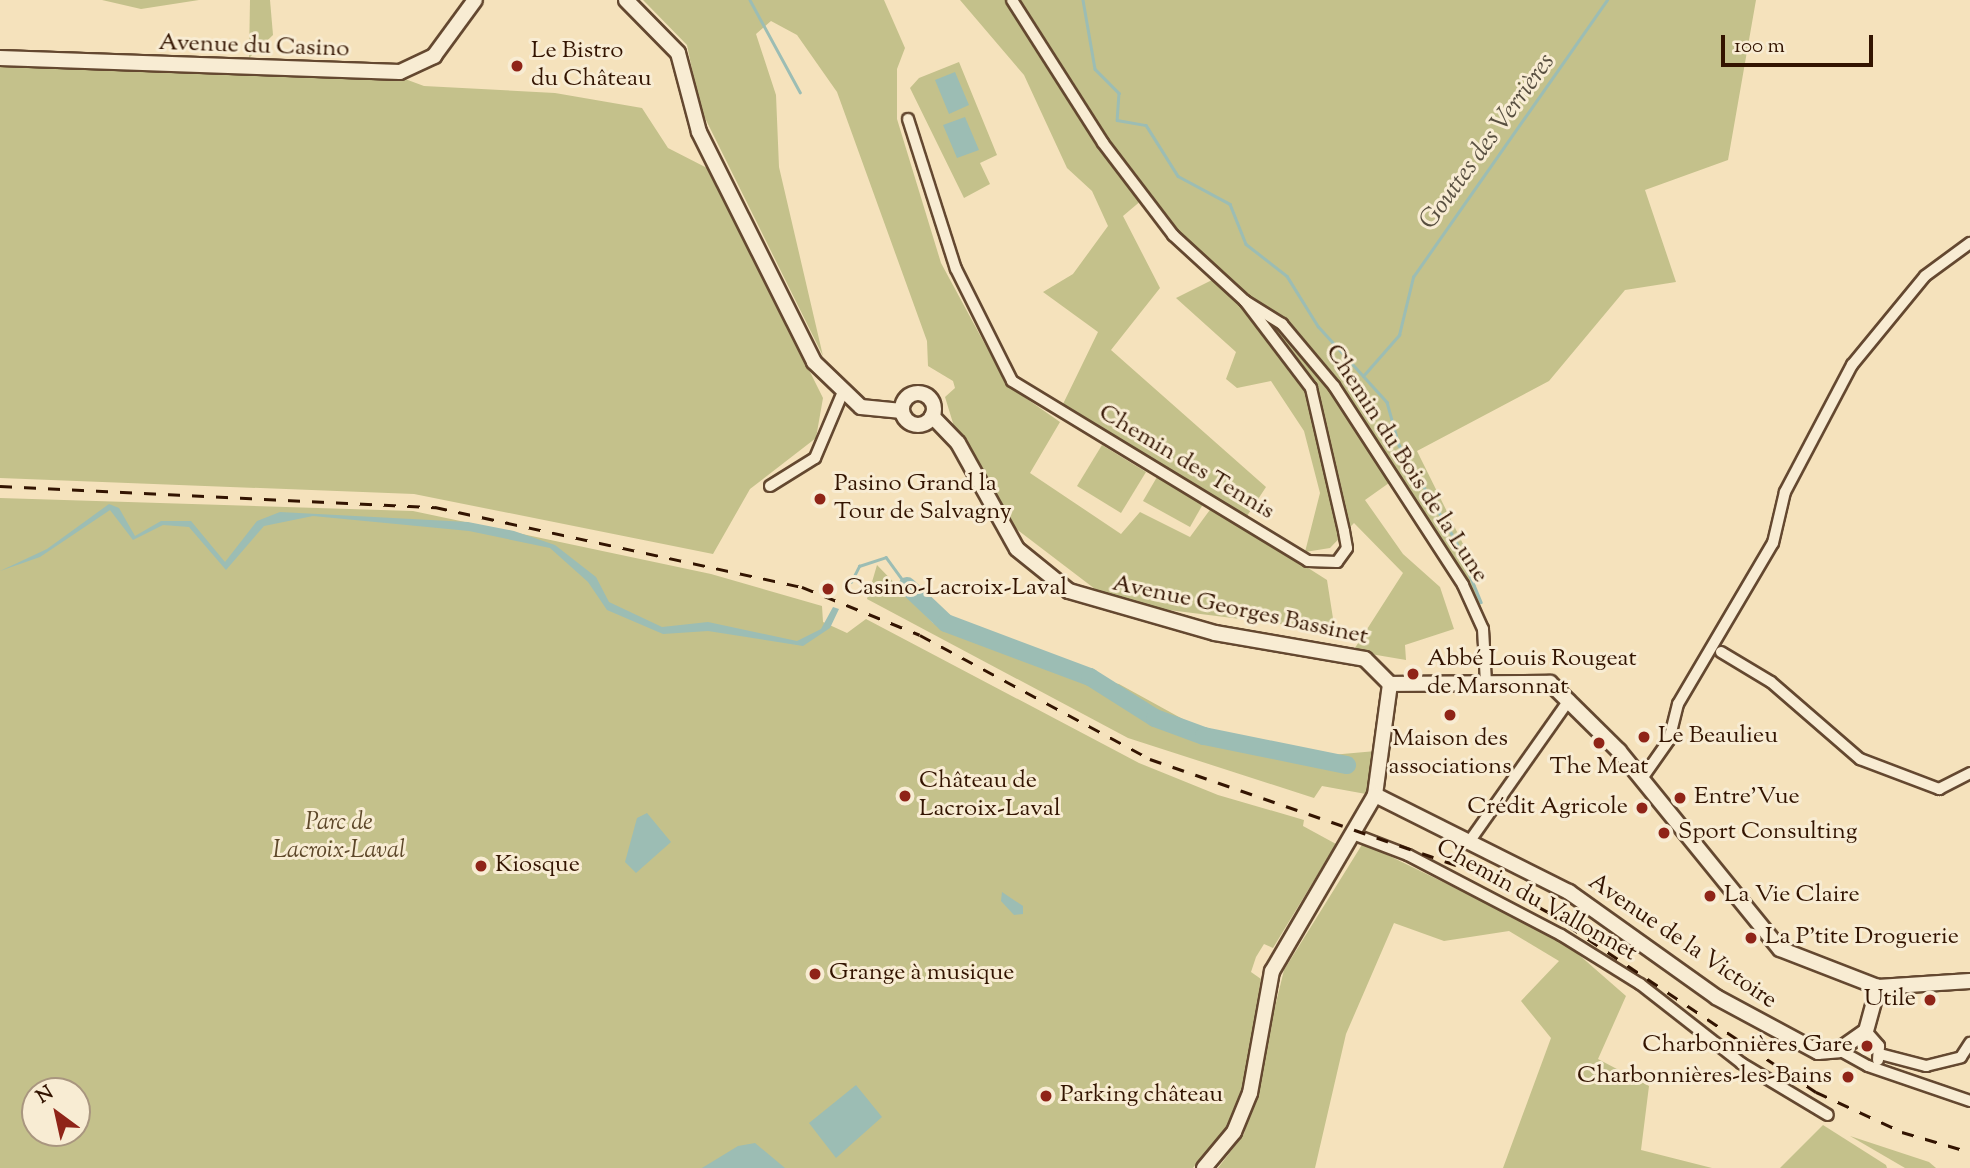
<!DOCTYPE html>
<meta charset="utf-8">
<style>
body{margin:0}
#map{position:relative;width:1970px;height:1168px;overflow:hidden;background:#f5e2bc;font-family:"Sorts Mill Goudy",serif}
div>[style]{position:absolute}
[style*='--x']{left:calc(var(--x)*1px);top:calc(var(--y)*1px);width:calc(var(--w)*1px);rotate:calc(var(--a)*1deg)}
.green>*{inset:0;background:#c4c18b}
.water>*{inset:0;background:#9cbdb4}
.stream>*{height:2.5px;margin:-1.25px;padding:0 1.25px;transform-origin:1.25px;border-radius:1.25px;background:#9cbdb4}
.river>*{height:18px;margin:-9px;padding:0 9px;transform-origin:9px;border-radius:9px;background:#9cbdb4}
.roads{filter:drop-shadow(2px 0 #644830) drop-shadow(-2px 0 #644830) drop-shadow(0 2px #644830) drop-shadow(0 -2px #644830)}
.minor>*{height:10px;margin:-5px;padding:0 5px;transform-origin:5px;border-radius:5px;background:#f8ecd3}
.tertiary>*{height:14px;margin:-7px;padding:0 7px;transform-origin:7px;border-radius:7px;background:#f8ecd3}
.tertiary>.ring{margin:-7px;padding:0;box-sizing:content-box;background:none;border:14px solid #f8ecd3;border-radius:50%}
.rail>*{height:2.5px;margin-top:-1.25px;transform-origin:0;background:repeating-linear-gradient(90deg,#331401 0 12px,transparent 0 24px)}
.dots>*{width:19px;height:19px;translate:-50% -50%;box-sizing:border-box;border:4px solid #f8ecd3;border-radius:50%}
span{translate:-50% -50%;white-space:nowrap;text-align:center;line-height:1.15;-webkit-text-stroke:6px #f8ecd3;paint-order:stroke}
.street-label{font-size:24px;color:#331401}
.poi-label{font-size:24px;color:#331401}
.left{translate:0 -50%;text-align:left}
.right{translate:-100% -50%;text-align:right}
.park-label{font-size:24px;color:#5e482a;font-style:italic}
.water-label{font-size:26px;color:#584f40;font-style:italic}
.north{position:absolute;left:21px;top:1077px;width:70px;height:70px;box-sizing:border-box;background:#f8ecd3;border:2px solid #a9967f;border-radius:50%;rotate:327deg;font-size:19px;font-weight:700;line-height:28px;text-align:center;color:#331401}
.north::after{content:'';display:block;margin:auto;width:24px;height:32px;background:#8f2418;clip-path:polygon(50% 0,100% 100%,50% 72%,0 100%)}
.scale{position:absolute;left:1721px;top:35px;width:152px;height:32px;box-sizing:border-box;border:4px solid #331401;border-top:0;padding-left:9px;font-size:21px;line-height:24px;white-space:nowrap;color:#331401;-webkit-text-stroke:5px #f8ecd3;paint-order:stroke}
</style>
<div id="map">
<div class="green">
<i style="clip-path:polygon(102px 0,199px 0,141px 9px)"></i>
<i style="clip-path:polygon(250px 0,270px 0,273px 35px,249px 58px)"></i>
<i style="clip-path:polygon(643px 0,884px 0,905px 48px,897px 69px,897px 119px,941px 263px,1007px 385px,1060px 422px,1030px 473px,1121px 534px,1140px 512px,1190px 537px,1212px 507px,1327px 580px,1335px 631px,1153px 608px,1095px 589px,1002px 518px,956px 433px,945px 397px,955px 388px,953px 381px,928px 366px,927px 341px,837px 92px,797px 35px,771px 21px,756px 34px,776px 95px,779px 167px,823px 356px,700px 108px,687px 45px)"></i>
<i style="clip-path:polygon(960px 0,1756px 0,1728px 160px,1645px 190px,1676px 282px,1625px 290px,1549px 381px,1417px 451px,1466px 550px,1485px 622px,1396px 478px,1365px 500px,1403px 554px,1440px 587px,1454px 629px,1405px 645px,1406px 660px,1353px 651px,1403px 573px,1354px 523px,1330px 548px,1305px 552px,1320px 493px,1304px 431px,1271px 381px,1237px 388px,1226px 379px,1236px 352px,1176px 298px,1222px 275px,1177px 233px,1149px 194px,1123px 216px,1160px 288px,1111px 350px,1266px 487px,1247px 516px,1063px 404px,1098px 332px,1043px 292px,1073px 274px,1108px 226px,1092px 191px,1067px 168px,1024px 75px)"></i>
<i style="clip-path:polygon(959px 62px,997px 155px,980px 163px,990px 184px,964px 198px,910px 88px,919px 78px)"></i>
<i style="clip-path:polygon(0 64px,405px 79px,424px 86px,555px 93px,642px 108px,668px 148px,709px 169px,823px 398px,816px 438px,750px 489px,713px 554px,414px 494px,0 478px)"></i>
<i style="clip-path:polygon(1102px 445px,1146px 472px,1121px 513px,1077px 486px)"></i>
<i style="clip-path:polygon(1157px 477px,1203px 504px,1190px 527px,1143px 501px)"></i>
<i style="clip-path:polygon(evenodd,0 498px,413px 511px,711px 574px,822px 606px,823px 622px,847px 633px,866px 619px,1139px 763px,1218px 795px,1304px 820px,1303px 826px,1336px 844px,1273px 948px,1264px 944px,1256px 957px,1251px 972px,1261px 979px,1244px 1092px,1233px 1119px,1193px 1168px,0 1168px,0 498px,35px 1091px,77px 1091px,77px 1133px,35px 1133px,35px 1091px)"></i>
<i style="clip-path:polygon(877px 565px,933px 623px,1057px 673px,1119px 684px,1210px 734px,1320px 756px,1376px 751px,1366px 794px,1322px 786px,1314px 798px,1128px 738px,867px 599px)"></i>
<i style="clip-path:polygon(1363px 843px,1562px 940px,1626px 996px,1598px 1059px,1649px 1086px,1641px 1150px,1712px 1168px,1503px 1168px,1551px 1038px,1521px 1001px,1559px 961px,1509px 931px,1444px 941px,1394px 923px,1346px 1034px,1315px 1168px,1218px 1168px,1244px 1134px,1284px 970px)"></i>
<i style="clip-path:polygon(1823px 1125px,1886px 1165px,1887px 1168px,1780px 1168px)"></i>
<i style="clip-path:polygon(1850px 1136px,1929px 1162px,1936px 1168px,1905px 1168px)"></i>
</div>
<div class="water">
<i style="clip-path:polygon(955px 72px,969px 105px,949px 114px,935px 80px)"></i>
<i style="clip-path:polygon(965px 117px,979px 150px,957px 158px,943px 125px)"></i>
<i style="clip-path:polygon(109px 504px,119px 508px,135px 536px,161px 521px,191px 521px,225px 562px,257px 521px,280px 512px,468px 522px,514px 531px,555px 545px,596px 577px,609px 602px,662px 627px,708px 622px,797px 641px,821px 629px,833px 607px,839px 609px,830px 628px,803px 646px,708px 631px,663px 634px,607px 610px,588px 582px,550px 548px,469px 531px,313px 516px,264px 526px,226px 570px,189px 527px,163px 525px,133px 540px,110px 510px,40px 557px,0 571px,47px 549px)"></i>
<i style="clip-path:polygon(647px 813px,671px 842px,636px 873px,625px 862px,637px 818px)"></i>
<i style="clip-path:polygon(1002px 892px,1023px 906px,1023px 914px,1014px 915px,1001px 901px)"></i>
<i style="clip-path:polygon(856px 1085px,882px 1117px,836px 1158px,809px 1123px)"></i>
<i style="clip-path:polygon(755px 1143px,785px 1168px,702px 1168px,738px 1146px)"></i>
</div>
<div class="stream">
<i style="--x:750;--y:0;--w:105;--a:61.5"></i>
<i style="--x:1083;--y:0;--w:70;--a:80.1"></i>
<i style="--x:1095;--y:69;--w:34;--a:45"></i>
<i style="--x:1119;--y:93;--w:27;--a:94"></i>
<i style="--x:1117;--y:120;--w:29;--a:10"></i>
<i style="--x:1146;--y:125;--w:60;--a:57.9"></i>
<i style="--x:1178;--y:176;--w:59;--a:28.3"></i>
<i style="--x:1230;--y:204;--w:43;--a:68.2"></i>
<i style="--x:1246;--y:244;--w:52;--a:38"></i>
<i style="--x:1287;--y:276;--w:59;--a:58.2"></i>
<i style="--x:1318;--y:326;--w:103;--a:47.8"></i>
<i style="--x:1387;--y:402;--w:45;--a:74.4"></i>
<i style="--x:1399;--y:445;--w:112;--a:59.3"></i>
<i style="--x:1456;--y:541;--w:66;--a:67.7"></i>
<i style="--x:1363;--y:376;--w:55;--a:-48.7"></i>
<i style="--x:1399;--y:335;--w:60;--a:-76.4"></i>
<i style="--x:1413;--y:277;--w:338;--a:-55"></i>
<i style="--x:851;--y:582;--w:18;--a:-63"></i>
<i style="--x:859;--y:566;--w:28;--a:-18"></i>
<i style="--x:886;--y:557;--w:36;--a:54"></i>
</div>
<div class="river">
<i style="--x:907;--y:586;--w:54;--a:43.5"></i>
<i style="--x:946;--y:623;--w:154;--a:20.6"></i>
<i style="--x:1090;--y:677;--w:77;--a:32.2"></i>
<i style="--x:1155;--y:718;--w:52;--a:20.2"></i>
<i style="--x:1204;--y:736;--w:146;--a:11.5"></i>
</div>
<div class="roads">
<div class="minor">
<i style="--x:1012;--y:0;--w:169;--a:57.5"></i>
<i style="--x:1103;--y:143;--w:116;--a:52.7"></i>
<i style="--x:1173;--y:235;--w:98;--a:42.5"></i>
<i style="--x:1245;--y:301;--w:44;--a:31.9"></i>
<i style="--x:1282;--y:324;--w:81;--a:50"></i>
<i style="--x:1334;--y:386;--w:237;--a:57"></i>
<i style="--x:1463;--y:585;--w:48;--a:65.6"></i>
<i style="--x:1483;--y:629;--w:53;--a:86.8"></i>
<i style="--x:908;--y:119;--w:157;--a:72.3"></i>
<i style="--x:956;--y:269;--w:125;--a:63.4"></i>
<i style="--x:1012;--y:381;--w:346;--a:31.3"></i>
<i style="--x:1308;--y:561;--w:29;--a:2"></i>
<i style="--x:1337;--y:562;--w:17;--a:-54"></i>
<i style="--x:1347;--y:548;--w:17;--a:-100"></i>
<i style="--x:1344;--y:531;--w:147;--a:-103"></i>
<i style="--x:1311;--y:388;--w:109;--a:-127.2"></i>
<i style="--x:770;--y:486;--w:53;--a:-31.9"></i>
<i style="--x:815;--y:458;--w:69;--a:-67.1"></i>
<i style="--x:1721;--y:652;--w:58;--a:31"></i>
<i style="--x:1771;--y:682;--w:118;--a:40.9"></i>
<i style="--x:1860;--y:759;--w:85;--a:20.8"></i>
<i style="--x:1939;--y:789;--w:35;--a:-27"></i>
<i style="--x:1641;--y:780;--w:49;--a:-55"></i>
<i style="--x:1669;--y:740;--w:37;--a:-76"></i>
<i style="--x:1678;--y:704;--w:187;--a:-59.5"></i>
<i style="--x:1773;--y:543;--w:52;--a:-76.8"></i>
<i style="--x:1785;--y:492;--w:144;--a:-62.2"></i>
<i style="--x:1852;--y:365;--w:115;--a:-50.6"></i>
<i style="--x:1925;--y:276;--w:56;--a:-36.3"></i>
<i style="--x:1353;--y:834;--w:59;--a:20.9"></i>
<i style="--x:1408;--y:855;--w:173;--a:27.6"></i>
<i style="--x:1561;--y:935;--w:93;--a:31.8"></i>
<i style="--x:1640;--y:984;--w:128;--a:38"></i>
<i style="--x:1741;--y:1063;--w:101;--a:30.9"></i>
<i style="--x:1469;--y:842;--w:174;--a:-54.8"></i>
<i style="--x:1866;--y:1031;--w:20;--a:49"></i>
<i style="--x:1879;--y:1046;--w:14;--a:94"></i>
<i style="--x:1839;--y:1050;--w:33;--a:29"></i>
<i style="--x:1868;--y:1066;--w:108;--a:18.9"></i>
<i style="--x:1880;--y:1054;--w:48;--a:14.6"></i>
<i style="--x:1926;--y:1066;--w:36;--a:-14"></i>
<i style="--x:1961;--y:1057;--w:17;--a:-57"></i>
</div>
<div class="tertiary">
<i style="--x:626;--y:0;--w:74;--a:45.5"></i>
<i style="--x:678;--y:53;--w:82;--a:75.1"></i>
<i style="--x:699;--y:132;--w:257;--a:63.4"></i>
<i style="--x:814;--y:362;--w:65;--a:43.8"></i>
<i style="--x:861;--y:407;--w:41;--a:5.6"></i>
<i style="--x:0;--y:58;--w:400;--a:2"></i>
<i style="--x:400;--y:72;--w:38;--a:-25"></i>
<i style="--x:434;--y:56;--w:69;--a:-53.8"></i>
<i class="ring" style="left:902px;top:393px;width:18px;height:18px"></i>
<i style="--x:932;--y:416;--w:37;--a:46"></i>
<i style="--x:958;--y:443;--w:121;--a:60.9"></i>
<i style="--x:1017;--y:549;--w:67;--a:38.9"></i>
<i style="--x:1069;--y:591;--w:152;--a:16"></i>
<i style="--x:1215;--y:633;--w:152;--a:9.8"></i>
<i style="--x:1365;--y:659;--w:35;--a:45"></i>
<i style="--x:1390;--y:684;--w:112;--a:97.7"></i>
<i style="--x:1375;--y:795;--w:204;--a:120.3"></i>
<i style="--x:1272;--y:971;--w:124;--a:100.2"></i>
<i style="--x:1250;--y:1093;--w:42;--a:112.3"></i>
<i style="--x:1234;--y:1132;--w:47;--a:129.8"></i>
<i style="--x:1390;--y:684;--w:160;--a:-0.4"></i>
<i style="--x:1550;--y:683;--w:97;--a:44.6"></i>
<i style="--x:1619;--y:751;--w:255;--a:50.9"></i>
<i style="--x:1780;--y:949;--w:105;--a:21.2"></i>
<i style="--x:1878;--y:987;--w:92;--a:-3.7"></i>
<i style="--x:1375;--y:795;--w:217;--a:26.6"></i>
<i style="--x:1569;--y:892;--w:181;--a:35.5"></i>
<i style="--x:1716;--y:997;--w:116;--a:28.3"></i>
<i style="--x:1818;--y:1052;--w:21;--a:-5"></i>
<i style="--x:1839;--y:1050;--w:33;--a:-35"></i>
<i style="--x:1866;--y:1031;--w:46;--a:-74.7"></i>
</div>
</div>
<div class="rail">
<i style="--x:0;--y:486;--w:436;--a:2.8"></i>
<i style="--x:435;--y:507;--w:376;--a:12.3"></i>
<i style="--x:802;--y:587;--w:127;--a:22.1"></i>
<i style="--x:920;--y:635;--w:261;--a:28.3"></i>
<i style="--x:1150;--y:759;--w:343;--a:19.1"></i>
<i style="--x:1474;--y:871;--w:85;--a:29"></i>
<i style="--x:1548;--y:912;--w:323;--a:33.9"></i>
<i style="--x:1816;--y:1092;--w:95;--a:24.9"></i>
<i style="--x:1902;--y:1132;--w:71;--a:16.4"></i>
</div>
<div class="dots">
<i style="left:517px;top:66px;background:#8f2418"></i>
<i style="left:820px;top:499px;background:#8f2418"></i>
<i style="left:828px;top:589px;background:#8f2418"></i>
<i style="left:1413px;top:674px;background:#8f2418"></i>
<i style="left:1450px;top:715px;background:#8f2418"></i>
<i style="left:1644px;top:737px;background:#8f2418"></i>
<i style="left:1599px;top:743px;background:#8f2418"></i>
<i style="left:905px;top:796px;background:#8f2418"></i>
<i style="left:1680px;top:798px;background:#8f2418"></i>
<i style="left:1642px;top:808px;background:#8f2418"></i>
<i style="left:1664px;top:833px;background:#8f2418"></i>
<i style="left:481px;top:866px;background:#8f2418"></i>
<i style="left:1710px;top:896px;background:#8f2418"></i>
<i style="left:1751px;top:938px;background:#8f2418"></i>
<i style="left:815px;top:974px;background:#8f2418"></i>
<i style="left:1930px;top:1000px;background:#8f2418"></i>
<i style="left:1867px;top:1046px;background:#8f2418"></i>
<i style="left:1848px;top:1077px;background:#8f2418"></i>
<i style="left:1046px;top:1096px;background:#8f2418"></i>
</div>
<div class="street-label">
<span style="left:254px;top:47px;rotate:2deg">Avenue du Casino</span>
<span style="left:1186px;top:463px;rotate:31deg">Chemin des Tennis</span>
<span style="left:1406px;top:464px;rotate:57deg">Chemin du Bois de la Lune</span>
<span style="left:1240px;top:611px;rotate:12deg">Avenue Georges Bassinet</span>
<span style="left:1536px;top:901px;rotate:29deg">Chemin du Vallonnet</span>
<span style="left:1682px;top:942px;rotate:34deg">Avenue de la Victoire</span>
</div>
<div class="poi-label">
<span class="left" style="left:531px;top:66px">Le Bistro<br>du Château</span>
<span class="left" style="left:834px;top:499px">Pasino Grand la<br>Tour de Salvagny</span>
<span class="left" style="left:844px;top:589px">Casino-Lacroix-Laval</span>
<span class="left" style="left:1427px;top:674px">Abbé Louis Rougeat<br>de Marsonnat</span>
<span class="left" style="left:1658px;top:737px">Le Beaulieu</span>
<span style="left:1450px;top:754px">Maison des<br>associations</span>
<span style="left:1599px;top:768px">The Meat</span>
<span class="left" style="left:919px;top:796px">Château de<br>Lacroix-Laval</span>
<span class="left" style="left:1694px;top:798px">Entre'Vue</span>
<span class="right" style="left:1628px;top:808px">Crédit Agricole</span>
<span class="left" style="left:1678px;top:833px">Sport Consulting</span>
<span class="left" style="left:495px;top:866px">Kiosque</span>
<span class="left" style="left:1724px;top:896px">La Vie Claire</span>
<span class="left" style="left:1765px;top:938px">La P'tite Droguerie</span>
<span class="left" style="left:829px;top:974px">Grange à musique</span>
<span class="right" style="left:1916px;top:1000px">Utile</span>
<span class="right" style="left:1853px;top:1046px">Charbonnières Gare</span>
<span class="right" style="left:1832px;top:1077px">Charbonnières-les-Bains</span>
<span class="left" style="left:1060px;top:1096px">Parking château</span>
</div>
<div class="park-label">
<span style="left:339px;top:838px">Parc de<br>Lacroix-Laval</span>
</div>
<div class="water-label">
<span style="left:1488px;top:142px;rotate:-54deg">Gouttes des Verrières</span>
</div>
<div class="north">N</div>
<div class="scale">100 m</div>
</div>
